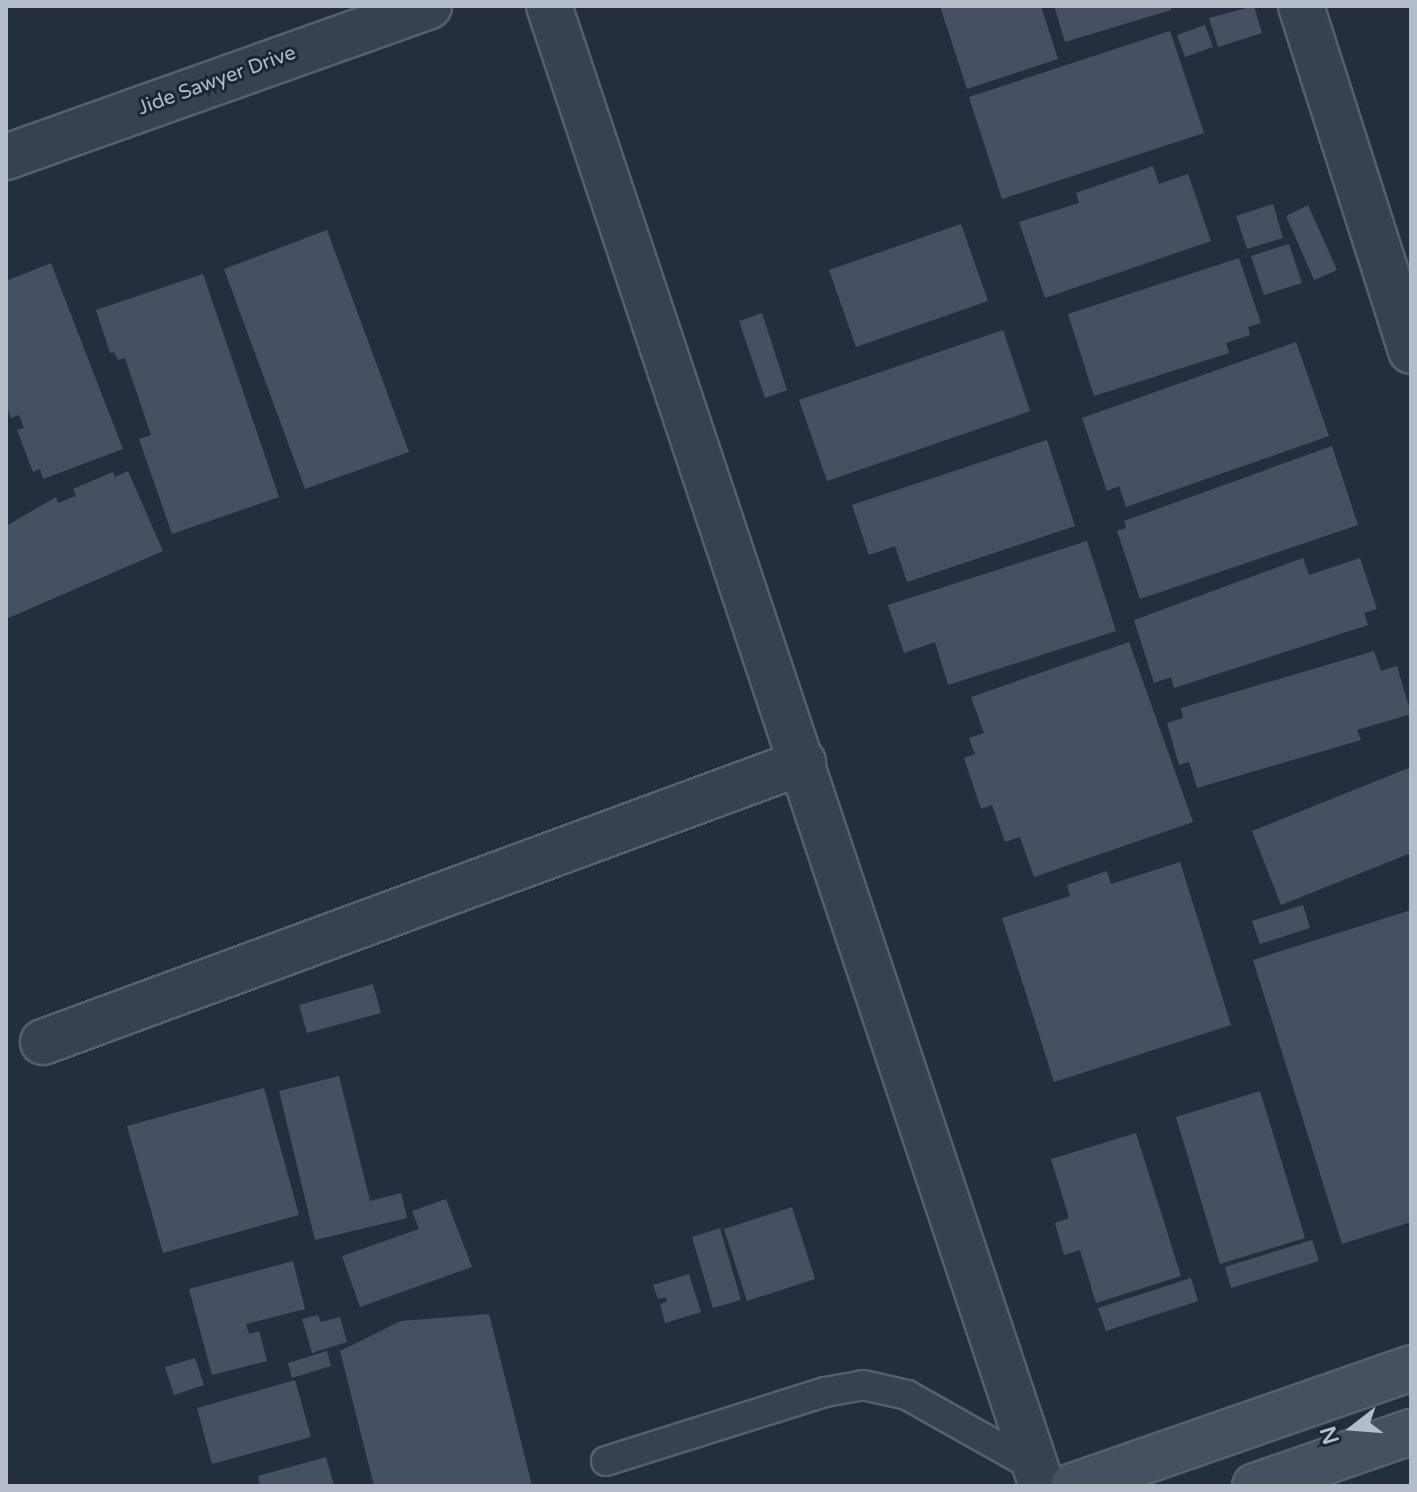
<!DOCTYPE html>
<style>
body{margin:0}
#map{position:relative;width:1417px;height:1492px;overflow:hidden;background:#242f3e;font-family:"Varela Round",sans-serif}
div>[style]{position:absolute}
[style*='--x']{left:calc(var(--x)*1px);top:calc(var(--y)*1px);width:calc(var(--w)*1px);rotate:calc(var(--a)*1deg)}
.building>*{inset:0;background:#455162}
.roads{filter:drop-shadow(2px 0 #565f6c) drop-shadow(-2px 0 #565f6c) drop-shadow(0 2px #565f6c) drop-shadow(0 -2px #565f6c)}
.lane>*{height:28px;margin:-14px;padding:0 14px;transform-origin:14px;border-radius:14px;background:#38414e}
.street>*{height:44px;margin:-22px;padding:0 22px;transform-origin:22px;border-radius:22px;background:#38414e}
.secondary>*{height:44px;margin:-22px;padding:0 22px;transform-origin:22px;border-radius:22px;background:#465061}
span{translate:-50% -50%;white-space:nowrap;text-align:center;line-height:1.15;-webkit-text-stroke:6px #1d2633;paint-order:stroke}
.street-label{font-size:20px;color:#b4bcc9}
.frame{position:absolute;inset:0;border:8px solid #b4bcc9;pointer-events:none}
.north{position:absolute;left:1313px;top:1388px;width:80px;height:80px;-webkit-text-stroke:6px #1d2633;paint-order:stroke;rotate:253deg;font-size:22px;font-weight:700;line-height:32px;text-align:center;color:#b4bcc9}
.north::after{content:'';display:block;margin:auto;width:28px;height:36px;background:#b4bcc9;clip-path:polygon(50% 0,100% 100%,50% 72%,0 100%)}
</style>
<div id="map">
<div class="building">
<i style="clip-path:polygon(940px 6px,1041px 6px,1058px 59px,967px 89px)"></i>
<i style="clip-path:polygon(1054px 6px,1170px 6px,1171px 10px,1065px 42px)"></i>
<i style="clip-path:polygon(1254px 6px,1262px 33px,1218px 47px,1209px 18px)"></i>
<i style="clip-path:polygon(1205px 25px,1213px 47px,1185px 57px,1177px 35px)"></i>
<i style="clip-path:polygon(1170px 31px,1204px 133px,1002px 199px,969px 97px)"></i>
<i style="clip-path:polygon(1153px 166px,1159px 184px,1188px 174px,1211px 241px,1045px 298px,1019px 222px,1079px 203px,1076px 193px)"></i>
<i style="clip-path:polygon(1273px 204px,1283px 238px,1247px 249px,1236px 216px)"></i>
<i style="clip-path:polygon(1308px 205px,1337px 270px,1314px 280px,1286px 216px)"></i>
<i style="clip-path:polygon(961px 224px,988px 301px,856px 347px,829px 270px)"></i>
<i style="clip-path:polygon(327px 230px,409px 452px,305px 489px,224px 269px)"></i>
<i style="clip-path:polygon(1289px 244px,1302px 283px,1264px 295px,1251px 256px)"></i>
<i style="clip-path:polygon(1239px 258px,1261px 323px,1248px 327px,1250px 335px,1226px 343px,1229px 353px,1094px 396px,1068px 314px)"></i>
<i style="clip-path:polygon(51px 263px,123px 449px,43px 479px,40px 469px,33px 472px,17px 430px,24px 428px,19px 415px,11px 418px,6px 404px,6px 281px)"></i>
<i style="clip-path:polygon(203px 274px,279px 497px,172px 534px,139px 439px,151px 435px,125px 358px,118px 360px,114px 352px,110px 353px,96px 310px)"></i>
<i style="clip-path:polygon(762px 313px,787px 390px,765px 398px,739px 321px)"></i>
<i style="clip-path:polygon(1003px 330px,1030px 411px,827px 481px,799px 400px)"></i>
<i style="clip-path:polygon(1296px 342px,1329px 436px,1126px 507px,1119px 486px,1107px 491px,1082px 418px)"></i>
<i style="clip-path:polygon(1047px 440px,1075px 526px,907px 582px,895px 546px,869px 555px,852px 505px)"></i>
<i style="clip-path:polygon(1332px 446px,1358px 525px,1140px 599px,1117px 531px,1126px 528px,1124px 521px)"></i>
<i style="clip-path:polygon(128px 471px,163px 551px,6px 619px,6px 526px,56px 497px,58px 503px,76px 496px,73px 489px,113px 472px,115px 477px)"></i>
<i style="clip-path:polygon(1087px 541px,1116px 631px,948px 685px,935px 642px,904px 653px,888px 605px)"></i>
<i style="clip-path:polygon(1303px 558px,1309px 575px,1360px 558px,1377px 609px,1364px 613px,1368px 625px,1174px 688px,1171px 677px,1154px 683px,1134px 620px)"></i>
<i style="clip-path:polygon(1129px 642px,1193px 822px,1034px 877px,1020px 837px,1005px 842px,992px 805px,981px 809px,964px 758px,975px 754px,969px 738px,984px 733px,971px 697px)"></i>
<i style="clip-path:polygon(1374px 651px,1381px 671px,1397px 666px,1411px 714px,1357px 730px,1361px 740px,1197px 788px,1189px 762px,1179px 765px,1167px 723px,1183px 718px,1181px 708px)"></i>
<i style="clip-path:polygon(1411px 767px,1411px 853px,1281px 905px,1252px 831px)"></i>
<i style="clip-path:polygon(1180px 862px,1231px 1025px,1054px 1082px,1002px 918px,1070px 896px,1067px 885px,1107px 871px,1111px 884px)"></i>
<i style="clip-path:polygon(1303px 905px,1310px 928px,1260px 944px,1252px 921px)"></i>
<i style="clip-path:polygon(1411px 910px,1411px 1222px,1342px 1244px,1253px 960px)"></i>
<i style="clip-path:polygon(373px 984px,381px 1013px,307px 1033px,299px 1005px)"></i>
<i style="clip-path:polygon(339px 1076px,370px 1201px,401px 1193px,407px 1218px,315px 1240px,279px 1091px)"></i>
<i style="clip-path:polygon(264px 1088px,299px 1215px,163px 1253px,127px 1126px)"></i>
<i style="clip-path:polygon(1260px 1091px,1305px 1238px,1220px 1264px,1176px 1117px)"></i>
<i style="clip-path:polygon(1136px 1133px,1181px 1276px,1096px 1303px,1080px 1250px,1064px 1255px,1055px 1223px,1069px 1218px,1051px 1159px)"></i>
<i style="clip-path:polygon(446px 1199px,472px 1267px,360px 1307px,342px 1256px,419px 1229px,412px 1211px)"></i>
<i style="clip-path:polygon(792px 1207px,815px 1279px,747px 1301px,724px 1229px)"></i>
<i style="clip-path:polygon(720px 1228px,741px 1300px,713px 1308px,692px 1237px)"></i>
<i style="clip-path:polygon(1312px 1240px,1319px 1261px,1231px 1288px,1225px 1267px)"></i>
<i style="clip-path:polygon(293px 1261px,305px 1309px,246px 1324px,249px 1334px,259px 1331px,267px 1361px,212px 1375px,189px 1289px)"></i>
<i style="clip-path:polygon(689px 1274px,701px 1312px,665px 1323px,660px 1304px,667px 1302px,666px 1297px,658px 1299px,653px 1285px)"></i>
<i style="clip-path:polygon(1191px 1278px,1198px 1301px,1106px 1331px,1098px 1308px)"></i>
<i style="clip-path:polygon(489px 1314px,532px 1486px,374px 1486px,340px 1351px,401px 1321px)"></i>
<i style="clip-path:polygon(318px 1315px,321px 1322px,340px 1317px,347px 1342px,312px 1353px,302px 1319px)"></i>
<i style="clip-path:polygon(327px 1351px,331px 1366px,292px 1378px,288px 1363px)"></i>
<i style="clip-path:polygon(195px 1358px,204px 1385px,174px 1395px,165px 1367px)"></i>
<i style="clip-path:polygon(295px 1380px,311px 1437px,212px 1464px,197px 1408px)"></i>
<i style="clip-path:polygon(326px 1457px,334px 1486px,260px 1486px,258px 1476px)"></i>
</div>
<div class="roads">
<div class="lane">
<i style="--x:606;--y:1461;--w:230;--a:-17.5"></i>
<i style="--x:825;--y:1392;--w:39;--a:-10"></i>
<i style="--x:863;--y:1385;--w:45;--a:12.8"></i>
<i style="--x:907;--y:1395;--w:147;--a:29.4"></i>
</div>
<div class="street">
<i style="--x:549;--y:6;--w:1560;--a:71.58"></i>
<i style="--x:1301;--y:6;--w:362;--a:72.3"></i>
<i style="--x:6;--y:157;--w:449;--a:-19.6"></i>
<i style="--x:43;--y:1042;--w:810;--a:-20.22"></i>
</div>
<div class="secondary">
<i style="--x:1073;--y:1486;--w:358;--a:-19.2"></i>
<i style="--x:1255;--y:1486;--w:165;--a:-19.1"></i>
</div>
</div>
<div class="street-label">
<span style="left:217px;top:81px;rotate:-20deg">Jide Sawyer Drive</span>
</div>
<div class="frame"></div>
<div class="north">N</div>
</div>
